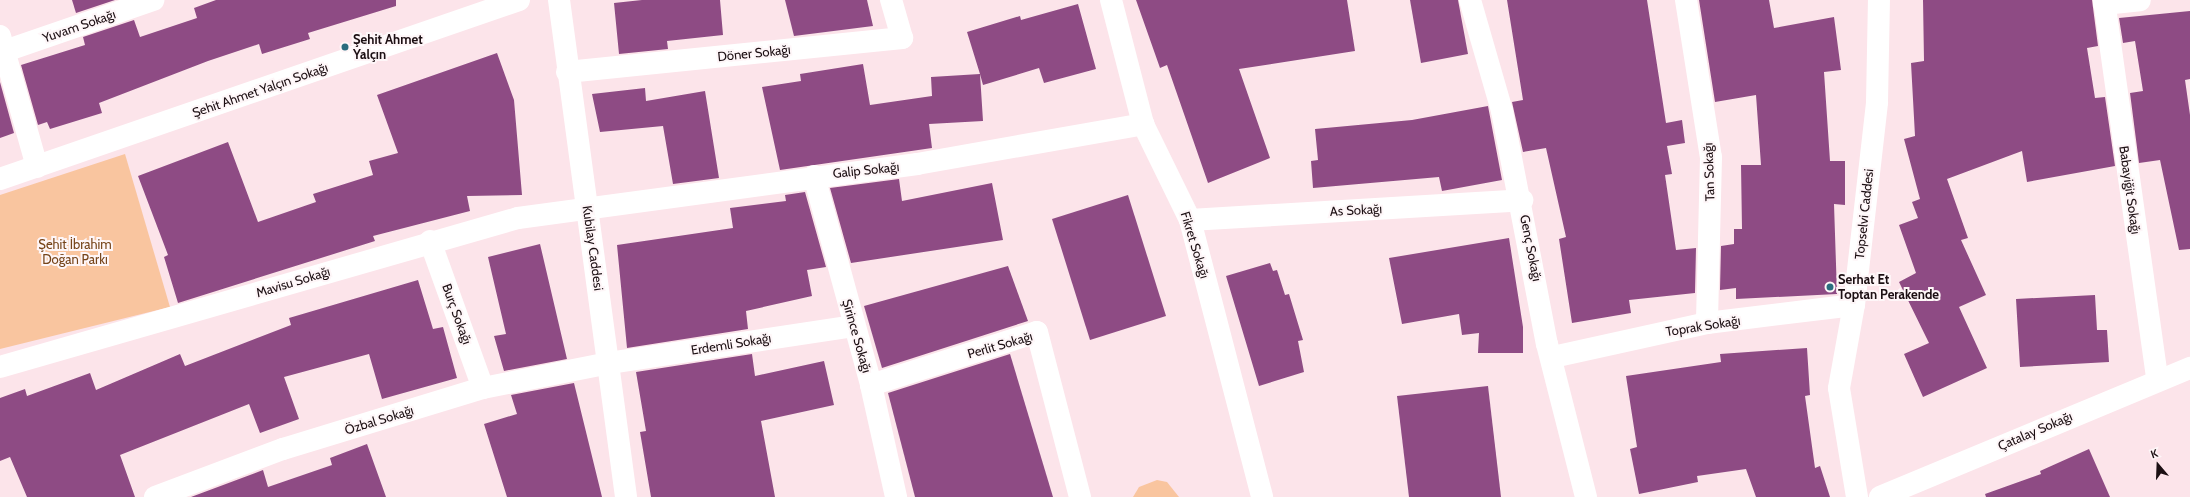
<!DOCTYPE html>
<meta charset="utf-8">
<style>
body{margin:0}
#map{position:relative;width:2190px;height:497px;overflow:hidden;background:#fce4ea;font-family:Cabin,sans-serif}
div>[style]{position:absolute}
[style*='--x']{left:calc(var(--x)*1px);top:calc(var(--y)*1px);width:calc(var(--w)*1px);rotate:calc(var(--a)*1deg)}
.green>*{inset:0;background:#f9c59f}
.building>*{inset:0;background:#8e4b84}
.minor>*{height:22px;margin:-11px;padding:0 11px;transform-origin:11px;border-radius:11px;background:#fff}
.tertiary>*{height:22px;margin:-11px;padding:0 11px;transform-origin:11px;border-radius:11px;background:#fff}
.dots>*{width:11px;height:11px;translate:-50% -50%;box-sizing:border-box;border:2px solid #fef6f8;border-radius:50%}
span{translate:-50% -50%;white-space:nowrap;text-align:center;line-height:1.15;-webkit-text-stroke:4px #fef6f8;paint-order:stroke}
.street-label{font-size:13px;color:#1c0f13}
.poi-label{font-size:13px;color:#1c0f13;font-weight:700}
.left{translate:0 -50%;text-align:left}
.park-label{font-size:13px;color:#764419}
.north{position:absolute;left:2138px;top:445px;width:40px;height:40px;-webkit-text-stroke:3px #fef6f8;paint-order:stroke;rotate:341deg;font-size:11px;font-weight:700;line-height:16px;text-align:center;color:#1c0f13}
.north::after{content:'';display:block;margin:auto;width:14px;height:18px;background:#1c0f13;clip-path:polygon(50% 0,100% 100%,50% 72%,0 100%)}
</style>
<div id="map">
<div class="green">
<i style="clip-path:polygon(125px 154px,170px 307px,0 349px,0 195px)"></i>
<i style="clip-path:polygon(1157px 480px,1167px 482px,1179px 497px,1133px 497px,1139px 487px)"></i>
</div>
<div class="building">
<i style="clip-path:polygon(72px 0,115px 0,76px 13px)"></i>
<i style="clip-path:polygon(216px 0,396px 0,396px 6px,308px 33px,310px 39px,262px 54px,259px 44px,208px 61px,99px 103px,102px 113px,50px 129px,47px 122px,38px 125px,21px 65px,85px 45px,83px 37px,134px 20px,140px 37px,197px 18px,194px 8px)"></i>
<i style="clip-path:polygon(642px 0,720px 0,723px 35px,667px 41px,668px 49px,619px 54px,614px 3px)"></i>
<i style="clip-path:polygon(785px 0,867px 0,873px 26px,794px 36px)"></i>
<i style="clip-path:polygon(1136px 0,1347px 0,1355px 51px,1239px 69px,1270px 158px,1208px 183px,1167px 65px,1160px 68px)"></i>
<i style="clip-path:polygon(1410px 0,1458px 0,1468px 54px,1421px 63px)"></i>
<i style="clip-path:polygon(1507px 0,1647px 0,1666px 123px,1682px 120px,1685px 143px,1667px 146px,1672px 174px,1665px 175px,1676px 250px,1696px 248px,1695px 293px,1629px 300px,1631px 313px,1572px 323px,1559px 239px,1566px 237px,1546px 148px,1523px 152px,1512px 102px,1523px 100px)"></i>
<i style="clip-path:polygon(1699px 0,1769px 0,1774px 28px,1834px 17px,1841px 70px,1824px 72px,1830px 161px,1845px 161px,1845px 205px,1834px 204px,1837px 294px,1736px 299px,1736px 288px,1720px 290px,1721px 246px,1734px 244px,1734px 229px,1742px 229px,1741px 165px,1761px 165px,1756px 95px,1715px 102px)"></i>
<i style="clip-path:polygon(1923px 0,2092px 0,2098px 46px,2087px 48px,2095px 98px,2105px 97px,2115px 166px,2027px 182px,2022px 151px,1947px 179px,1968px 238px,1961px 240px,1986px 295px,1959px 307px,1987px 368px,1923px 397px,1904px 354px,1929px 343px,1899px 282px,1916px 273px,1899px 225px,1918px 218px,1912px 202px,1920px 199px,1904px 139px,1915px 136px,1911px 63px,1924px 61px)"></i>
<i style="clip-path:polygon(1078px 4px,1096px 69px,1044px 83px,1039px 68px,983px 85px,980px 74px,983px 121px,929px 124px,932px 148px,780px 170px,762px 87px,801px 81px,800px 74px,863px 64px,870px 105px,932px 96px,931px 77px,980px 74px,967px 32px,1020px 16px,1021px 20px)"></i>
<i style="clip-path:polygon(2190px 11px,2190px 79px,2185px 80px,2190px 115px,2190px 249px,2179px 250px,2160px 160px,2139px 163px,2130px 93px,2143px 91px,2135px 41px,2123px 43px,2119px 18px)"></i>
<i style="clip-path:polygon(497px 53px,514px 100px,522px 195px,467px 196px,470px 211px,373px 236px,375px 241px,178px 303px,164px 257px,168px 255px,138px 176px,228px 142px,258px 222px,316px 202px,313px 194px,373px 175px,369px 161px,398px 153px,377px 95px)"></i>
<i style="clip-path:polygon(0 82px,14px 133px,0 138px)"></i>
<i style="clip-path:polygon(645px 88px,646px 101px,705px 91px,719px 178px,673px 184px,663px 126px,600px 132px,592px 94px)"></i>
<i style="clip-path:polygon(1488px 106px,1502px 180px,1442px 191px,1439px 177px,1313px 188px,1311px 161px,1318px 160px,1315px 129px,1412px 120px)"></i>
<i style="clip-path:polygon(899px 179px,902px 201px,992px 183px,1003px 240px,851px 263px,830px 188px)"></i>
<i style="clip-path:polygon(805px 192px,826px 267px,807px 270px,812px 296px,746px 311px,748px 329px,627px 348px,617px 245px,733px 228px,730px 208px,786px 201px,785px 195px)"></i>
<i style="clip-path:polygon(1128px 195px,1166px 316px,1090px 340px,1052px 219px)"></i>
<i style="clip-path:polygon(1509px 238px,1523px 327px,1523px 353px,1478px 353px,1479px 333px,1462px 335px,1459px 314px,1402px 324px,1389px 258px)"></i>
<i style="clip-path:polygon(540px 244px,567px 359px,504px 371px,494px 336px,506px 334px,488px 257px)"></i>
<i style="clip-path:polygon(1270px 263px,1273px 271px,1277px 270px,1285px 295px,1289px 294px,1303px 340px,1298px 341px,1304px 372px,1259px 386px,1226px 276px)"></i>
<i style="clip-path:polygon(1008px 266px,1028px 321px,882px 368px,864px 306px)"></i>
<i style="clip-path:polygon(418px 280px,433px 329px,443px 327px,457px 378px,382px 399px,369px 354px,284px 377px,299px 419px,260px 433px,249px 404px,120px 455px,135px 497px,27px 497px,10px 457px,0 461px,0 398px,25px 389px,27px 396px,90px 373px,96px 390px,180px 354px,185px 366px,291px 325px,289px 318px)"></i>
<i style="clip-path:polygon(2095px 295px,2097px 330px,2107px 330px,2109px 362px,2020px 367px,2016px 299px)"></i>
<i style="clip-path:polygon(1807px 348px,1810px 395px,1805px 396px,1815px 468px,1820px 466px,1830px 497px,1756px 497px,1746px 469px,1697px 476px,1698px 482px,1639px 494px,1630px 449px,1637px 447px,1626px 376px,1721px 362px,1720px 354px)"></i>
<i style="clip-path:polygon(752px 354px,755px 376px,824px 361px,834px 405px,761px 421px,775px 497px,651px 497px,640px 432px,646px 431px,636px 372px)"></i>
<i style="clip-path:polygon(1010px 354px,1053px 497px,915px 497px,888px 393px)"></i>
<i style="clip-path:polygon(574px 383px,602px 497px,507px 497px,484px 424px,517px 414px,511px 395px)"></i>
<i style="clip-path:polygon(1488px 386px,1501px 497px,1409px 497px,1397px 396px)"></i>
<i style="clip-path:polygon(367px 444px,386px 497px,191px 497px,263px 470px,268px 487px,332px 465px,330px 458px)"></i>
<i style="clip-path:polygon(2089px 449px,2110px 497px,1986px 497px,1985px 494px,2041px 474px,2040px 471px)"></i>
</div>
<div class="minor">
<i style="--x:1111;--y:0;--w:128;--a:75.5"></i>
<i style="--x:1143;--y:124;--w:107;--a:63.9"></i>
<i style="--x:1190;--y:220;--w:286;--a:75.4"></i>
<i style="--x:1470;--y:0;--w:116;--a:73.9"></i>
<i style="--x:1502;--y:111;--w:237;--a:79.1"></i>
<i style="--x:1547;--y:344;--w:158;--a:75.7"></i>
<i style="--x:1686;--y:0;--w:159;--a:81"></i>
<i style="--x:1711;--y:157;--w:166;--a:91.4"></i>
<i style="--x:2104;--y:0;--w:383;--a:82"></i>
<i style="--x:2104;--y:4;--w:36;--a:-6"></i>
<i style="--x:0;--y:36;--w:136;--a:74.2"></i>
<i style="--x:5;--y:51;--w:157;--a:-19"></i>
<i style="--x:567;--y:72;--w:337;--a:-5.8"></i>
<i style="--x:902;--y:38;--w:40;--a:-106"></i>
<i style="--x:814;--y:176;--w:217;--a:74.7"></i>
<i style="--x:871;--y:385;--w:115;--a:77.4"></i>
<i style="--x:1190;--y:220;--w:333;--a:-3.4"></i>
<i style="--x:430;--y:241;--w:156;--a:70.2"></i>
<i style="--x:1553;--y:357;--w:158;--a:-12.4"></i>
<i style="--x:1707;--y:323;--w:148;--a:-7"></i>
<i style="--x:0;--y:367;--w:539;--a:-16.05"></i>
<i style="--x:518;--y:218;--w:403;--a:-7.7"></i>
<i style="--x:917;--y:164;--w:230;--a:-10"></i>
<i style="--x:871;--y:385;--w:174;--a:-17.7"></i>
<i style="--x:1037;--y:332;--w:171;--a:75.4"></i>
<i style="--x:155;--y:497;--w:137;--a:-20.6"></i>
<i style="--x:283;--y:449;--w:209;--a:-17"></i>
<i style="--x:483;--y:388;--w:128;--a:-11.2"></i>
<i style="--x:609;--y:363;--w:247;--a:-8.6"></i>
<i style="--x:1880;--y:497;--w:336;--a:-22.6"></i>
</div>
<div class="tertiary">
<i style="--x:559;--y:0;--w:501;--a:82.32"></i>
<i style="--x:0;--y:179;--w:549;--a:-19.03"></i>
<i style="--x:1857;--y:497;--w:110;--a:-99.4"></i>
<i style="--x:1839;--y:388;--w:84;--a:-79.8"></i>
<i style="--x:1854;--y:305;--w:204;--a:-83.5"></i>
<i style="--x:1877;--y:102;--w:102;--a:-88.9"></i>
</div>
<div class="dots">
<i style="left:345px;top:47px;background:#2a6d7f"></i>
<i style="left:1830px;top:287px;background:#2a6d7f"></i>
</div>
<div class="street-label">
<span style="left:79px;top:26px;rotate:-19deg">Yuvam Sokağı</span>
<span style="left:754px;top:53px;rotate:-6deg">Döner Sokağı</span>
<span style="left:260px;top:90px;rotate:-19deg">Şehit Ahmet Yalçın Sokağı</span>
<span style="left:866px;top:170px;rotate:-6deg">Galip Sokağı</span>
<span style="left:1709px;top:172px;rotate:-92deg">Tan Sokağı</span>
<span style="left:2130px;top:190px;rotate:82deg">Babayiğit Sokağı</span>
<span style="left:1356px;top:210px;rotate:-3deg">As Sokağı</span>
<span style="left:1864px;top:214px;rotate:-84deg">Topselvi Caddesi</span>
<span style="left:1195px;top:245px;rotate:73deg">Fikret Sokağı</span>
<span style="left:593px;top:248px;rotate:82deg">Kubilay Caddesi</span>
<span style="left:1531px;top:248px;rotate:79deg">Genç Sokağı</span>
<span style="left:293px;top:282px;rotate:-17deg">Mavisu Sokağı</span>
<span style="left:457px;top:314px;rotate:70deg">Burç Sokağı</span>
<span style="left:1703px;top:326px;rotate:-9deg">Toprak Sokağı</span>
<span style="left:857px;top:336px;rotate:74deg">Şirince Sokağı</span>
<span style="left:731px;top:344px;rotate:-9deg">Erdemli Sokağı</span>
<span style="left:1000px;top:345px;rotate:-16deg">Perlit Sokağı</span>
<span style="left:379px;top:420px;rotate:-17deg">Özbal Sokağı</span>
<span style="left:2035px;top:431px;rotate:-23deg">Çatalay Sokağı</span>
</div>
<div class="poi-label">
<span class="left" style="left:353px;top:47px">Şehit Ahmet<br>Yalçın</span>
<span class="left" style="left:1838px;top:287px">Serhat Et<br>Toptan Perakende</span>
</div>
<div class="park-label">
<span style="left:75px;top:252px">Şehit İbrahim<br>Doğan Parkı</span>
</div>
<div class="north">K</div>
</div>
